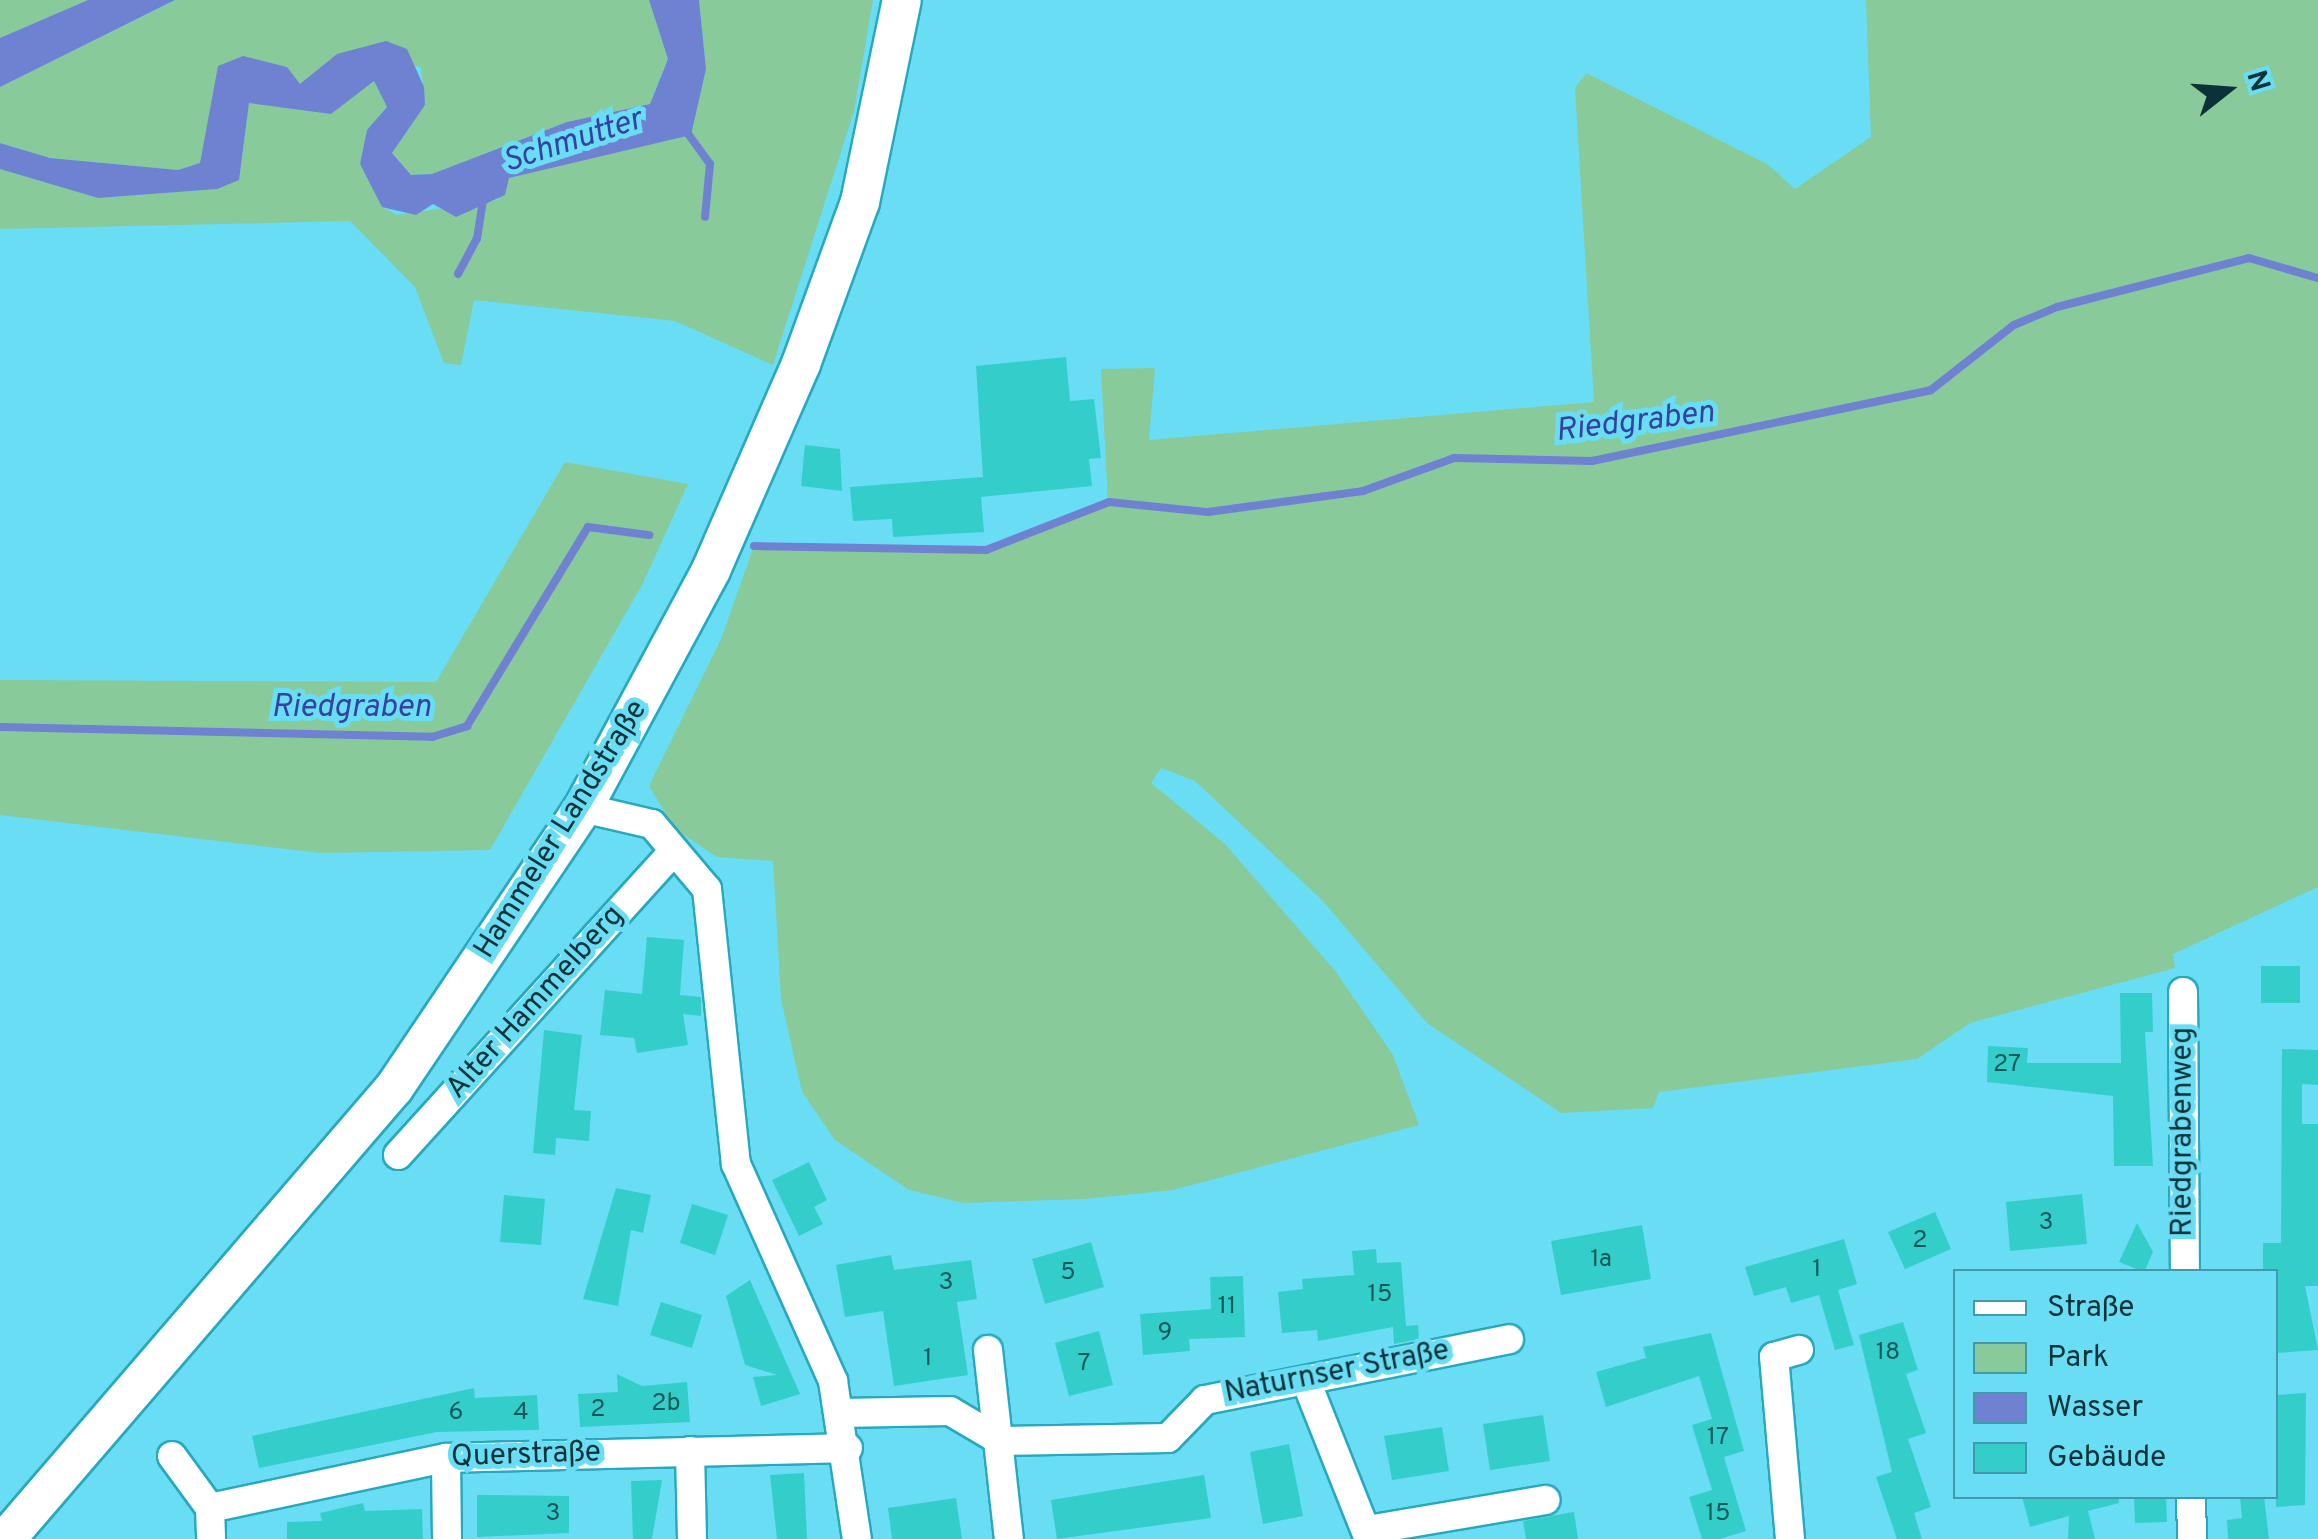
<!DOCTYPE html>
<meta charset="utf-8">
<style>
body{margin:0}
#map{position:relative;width:2318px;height:1539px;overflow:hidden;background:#69ddf4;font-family:Overpass,sans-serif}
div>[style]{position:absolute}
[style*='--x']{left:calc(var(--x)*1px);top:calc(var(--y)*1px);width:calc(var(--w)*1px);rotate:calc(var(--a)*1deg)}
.green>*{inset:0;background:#88ca9a}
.water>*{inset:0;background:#6f81d1}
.stream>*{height:8px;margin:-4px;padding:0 4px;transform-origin:4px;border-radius:4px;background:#6f81d1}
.building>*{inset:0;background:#34ceca}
.roads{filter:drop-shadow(2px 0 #28a8bf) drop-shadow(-2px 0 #28a8bf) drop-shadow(0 2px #28a8bf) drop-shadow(0 -2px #28a8bf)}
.minor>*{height:28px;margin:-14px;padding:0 14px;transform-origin:14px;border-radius:14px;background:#fff}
.secondary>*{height:38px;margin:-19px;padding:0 19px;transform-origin:19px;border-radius:19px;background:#fff}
span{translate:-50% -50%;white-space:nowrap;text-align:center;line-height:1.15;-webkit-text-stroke:10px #69ddf4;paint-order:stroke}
.number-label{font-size:25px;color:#15595d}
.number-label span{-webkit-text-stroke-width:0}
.street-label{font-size:30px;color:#0b3239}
.water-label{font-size:32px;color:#3642a1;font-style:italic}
.legend{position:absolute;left:1953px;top:1269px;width:325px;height:230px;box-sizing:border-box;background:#69ddf4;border:2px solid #4399a9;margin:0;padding:12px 18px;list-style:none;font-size:30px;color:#0b3239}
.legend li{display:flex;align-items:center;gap:20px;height:50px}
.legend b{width:50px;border:2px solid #4399a9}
.north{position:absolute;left:2178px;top:40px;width:100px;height:100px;-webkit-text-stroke:8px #69ddf4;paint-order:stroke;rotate:73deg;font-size:28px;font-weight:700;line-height:40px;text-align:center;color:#0b3239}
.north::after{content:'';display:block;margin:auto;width:35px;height:45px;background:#0b3239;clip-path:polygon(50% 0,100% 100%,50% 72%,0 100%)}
</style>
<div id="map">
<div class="green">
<i style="clip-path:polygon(0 0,88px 0,0 38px)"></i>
<i style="clip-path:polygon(176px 0,649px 0,668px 58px,650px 104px,567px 122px,432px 174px,411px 175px,392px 153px,425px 105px,421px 67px,337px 54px,300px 85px,243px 56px,216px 88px,200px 163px,178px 170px,50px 158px,0 143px,0 87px)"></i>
<i style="clip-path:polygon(699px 0,873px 0,854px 111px,773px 365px,675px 321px,474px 300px,461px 365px,444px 363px,415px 287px,350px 221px,0 229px,0 169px,98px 198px,217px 189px,239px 179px,249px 103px,331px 113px,374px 81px,387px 107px,367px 130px,360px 164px,382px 207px,397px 215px,498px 200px,508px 178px,690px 135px,706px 69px)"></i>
<i style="clip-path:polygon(1866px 0,2318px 0,2318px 887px,2173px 954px,2175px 968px,1970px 1023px,1917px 1059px,1659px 1092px,1653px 1108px,1561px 1113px,1427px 1023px,1322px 900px,1195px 781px,1161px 768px,1151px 783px,1225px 844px,1336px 972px,1393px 1055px,1419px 1125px,1173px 1190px,1084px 1199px,964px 1203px,909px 1190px,835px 1140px,802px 1092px,781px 999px,773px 861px,717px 857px,675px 829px,649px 786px,721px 639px,754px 546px,986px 550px,1108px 502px,1101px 369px,1155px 368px,1149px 440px,1594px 402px,1575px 88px,1586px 73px,1767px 164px,1795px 189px,1871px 137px)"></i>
<i style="clip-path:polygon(565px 462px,688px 484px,643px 583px,490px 850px,320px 853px,0 815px,0 680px,436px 682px)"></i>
</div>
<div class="water">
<i style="clip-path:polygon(88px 0,175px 0,0 87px,0 38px)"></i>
<i style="clip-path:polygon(649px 0,699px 0,706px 69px,691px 135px,509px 178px,505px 195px,456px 217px,433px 204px,416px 215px,382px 207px,360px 164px,367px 130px,387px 107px,374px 81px,331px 114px,249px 103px,239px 180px,217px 189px,98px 198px,0 169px,0 143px,50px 158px,178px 170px,200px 163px,218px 66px,243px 56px,287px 67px,300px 84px,337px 54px,386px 41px,407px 49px,424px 87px,425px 105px,392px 153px,411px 175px,432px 174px,567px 122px,650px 104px,668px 59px)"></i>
</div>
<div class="stream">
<i style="--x:686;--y:131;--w:41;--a:54"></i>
<i style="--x:710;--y:164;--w:53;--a:95.4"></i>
<i style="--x:458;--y:274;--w:40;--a:-62"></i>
<i style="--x:477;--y:239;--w:46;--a:-81.2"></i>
<i style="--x:754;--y:546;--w:232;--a:1"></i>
<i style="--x:986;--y:550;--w:132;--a:-21.3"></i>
<i style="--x:1109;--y:502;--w:100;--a:5.8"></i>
<i style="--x:1208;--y:512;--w:156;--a:-7.7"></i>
<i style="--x:1363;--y:491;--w:97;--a:-19.9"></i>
<i style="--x:1454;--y:458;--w:138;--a:1.2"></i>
<i style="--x:1592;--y:461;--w:346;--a:-11.8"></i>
<i style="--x:1931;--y:390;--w:105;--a:-38.1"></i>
<i style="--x:2014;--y:325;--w:47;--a:-22.7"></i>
<i style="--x:2057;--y:307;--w:198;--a:-14.3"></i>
<i style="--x:2249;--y:258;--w:72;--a:16.2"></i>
<i style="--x:0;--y:727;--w:432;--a:1.3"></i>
<i style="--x:432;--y:737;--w:37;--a:-17"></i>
<i style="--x:467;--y:726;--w:233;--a:-58.7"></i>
<i style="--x:588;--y:527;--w:62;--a:7.5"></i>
</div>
<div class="building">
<i style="clip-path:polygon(1066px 357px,1070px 401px,1094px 399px,1101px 458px,1089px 459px,1092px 486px,981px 497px,984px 532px,893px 537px,892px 519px,853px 521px,850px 487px,983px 477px,976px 366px)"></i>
<i style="clip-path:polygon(805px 445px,840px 449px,842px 491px,801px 486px)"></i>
<i style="clip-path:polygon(647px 937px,684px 940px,680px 995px,701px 997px,701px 1016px,683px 1014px,688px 1045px,637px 1053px,634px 1038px,600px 1035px,605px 990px,642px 994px)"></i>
<i style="clip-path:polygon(2261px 966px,2300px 966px,2300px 1003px,2261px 1003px)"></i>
<i style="clip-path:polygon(2120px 993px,2152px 993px,2153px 1032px,2145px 1032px,2153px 1166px,2114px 1166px,2113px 1096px,1987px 1082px,1988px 1046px,2028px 1048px,2027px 1063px,2121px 1063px)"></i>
<i style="clip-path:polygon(544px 1030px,582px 1035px,574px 1110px,591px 1111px,589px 1141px,556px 1138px,555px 1155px,533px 1153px)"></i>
<i style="clip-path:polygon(2282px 1049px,2318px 1050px,2318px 1085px,2302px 1084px,2302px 1124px,2318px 1124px,2318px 1286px,2305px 1286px,2318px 1350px,2276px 1353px,2276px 1272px,2263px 1272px,2263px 1243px,2281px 1243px)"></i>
<i style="clip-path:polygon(809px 1162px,827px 1200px,814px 1207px,823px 1224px,799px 1236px,772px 1180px)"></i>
<i style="clip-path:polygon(616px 1188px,651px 1195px,643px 1233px,631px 1230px,618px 1306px,583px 1299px)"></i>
<i style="clip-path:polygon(2082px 1194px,2087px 1244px,2010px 1251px,2006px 1202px)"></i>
<i style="clip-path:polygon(504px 1195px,545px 1199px,541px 1245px,500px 1242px)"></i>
<i style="clip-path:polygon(692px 1204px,728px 1215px,715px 1255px,680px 1243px)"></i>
<i style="clip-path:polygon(1935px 1212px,1951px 1249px,1905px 1269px,1888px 1232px)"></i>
<i style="clip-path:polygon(2137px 1223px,2153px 1252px,2144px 1272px,2119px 1262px)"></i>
<i style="clip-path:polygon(1642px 1225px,1651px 1279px,1561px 1295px,1551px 1241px)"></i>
<i style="clip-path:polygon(1844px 1239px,1857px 1284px,1838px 1290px,1854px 1345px,1835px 1350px,1819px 1295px,1791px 1303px,1786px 1287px,1754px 1296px,1745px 1267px)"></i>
<i style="clip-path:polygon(1091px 1242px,1104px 1287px,1045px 1304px,1032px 1259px)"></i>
<i style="clip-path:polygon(1376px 1249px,1377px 1263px,1401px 1262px,1406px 1326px,1418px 1325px,1419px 1339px,1394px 1344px,1393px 1327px,1318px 1341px,1317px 1330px,1282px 1333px,1278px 1292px,1303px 1289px,1302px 1279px,1354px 1275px,1352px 1251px)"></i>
<i style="clip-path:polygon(891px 1255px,894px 1270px,971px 1260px,977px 1299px,957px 1302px,968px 1375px,894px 1386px,883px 1311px,845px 1317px,836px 1265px)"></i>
<i style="clip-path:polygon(1243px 1276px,1245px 1337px,1189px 1339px,1190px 1351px,1143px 1355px,1140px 1314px,1211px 1309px,1210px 1277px)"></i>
<i style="clip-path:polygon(750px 1280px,800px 1394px,761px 1406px,753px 1377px,777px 1375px,745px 1365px,726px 1296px)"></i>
<i style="clip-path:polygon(661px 1302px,702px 1315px,692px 1348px,650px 1335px)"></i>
<i style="clip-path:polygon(1903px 1322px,1918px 1370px,1906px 1374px,1926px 1433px,1908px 1439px,1931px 1507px,1914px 1513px,1922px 1539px,1897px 1539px,1876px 1477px,1892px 1472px,1859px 1335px)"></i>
<i style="clip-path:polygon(1099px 1331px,1113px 1385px,1069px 1396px,1055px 1343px)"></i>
<i style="clip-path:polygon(1711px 1333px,1744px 1451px,1724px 1457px,1746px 1531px,1720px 1539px,1702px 1539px,1689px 1497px,1712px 1490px,1692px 1425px,1712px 1419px,1699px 1376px,1606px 1407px,1596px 1372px,1646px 1358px,1643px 1347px)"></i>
<i style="clip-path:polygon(617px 1374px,642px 1386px,687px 1382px,690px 1422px,580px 1427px,578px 1394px,618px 1392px)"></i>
<i style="clip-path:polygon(474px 1388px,475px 1398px,537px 1395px,539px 1430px,437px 1432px,259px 1468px,252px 1436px)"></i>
<i style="clip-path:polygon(2306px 1393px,2305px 1505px,2276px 1507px,2276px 1395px)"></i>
<i style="clip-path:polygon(1543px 1415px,1550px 1461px,1490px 1470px,1483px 1424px)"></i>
<i style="clip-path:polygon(1442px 1427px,1449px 1471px,1392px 1480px,1384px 1436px)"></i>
<i style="clip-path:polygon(1289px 1444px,1303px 1516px,1263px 1524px,1250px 1452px)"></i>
<i style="clip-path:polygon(804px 1473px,807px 1539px,777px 1539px,770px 1475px)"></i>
<i style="clip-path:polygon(1204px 1475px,1211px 1518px,1057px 1539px,1051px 1500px)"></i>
<i style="clip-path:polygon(662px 1480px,652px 1539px,633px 1539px,631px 1481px)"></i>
<i style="clip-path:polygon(477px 1495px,569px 1496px,569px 1533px,477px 1537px)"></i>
<i style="clip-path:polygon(2022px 1496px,2118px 1496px,2119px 1503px,2088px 1511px,2095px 1539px,2068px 1539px,2069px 1516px,2030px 1527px)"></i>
<i style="clip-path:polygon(2134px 1496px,2166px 1496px,2167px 1522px,2135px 1523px)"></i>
<i style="clip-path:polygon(2240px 1496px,2264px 1496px,2269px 1539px,2228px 1539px,2227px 1520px,2242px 1518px)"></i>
<i style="clip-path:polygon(956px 1498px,962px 1539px,892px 1539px,888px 1508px)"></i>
<i style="clip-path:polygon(363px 1503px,365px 1511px,422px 1509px,423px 1539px,287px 1539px,287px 1522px,322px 1521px,320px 1513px)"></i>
<i style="clip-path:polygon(1574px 1512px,1578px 1539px,1526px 1539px,1523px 1521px)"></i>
</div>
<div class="roads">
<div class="minor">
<i style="--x:583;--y:808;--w:71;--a:13.1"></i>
<i style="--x:652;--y:824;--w:85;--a:49.8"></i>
<i style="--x:707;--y:889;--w:277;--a:84"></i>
<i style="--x:736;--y:1164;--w:238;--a:65.9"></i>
<i style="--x:833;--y:1381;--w:160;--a:81.4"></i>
<i style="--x:2183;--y:992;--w:280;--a:89.6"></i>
<i style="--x:398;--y:1155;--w:411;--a:-47.8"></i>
<i style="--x:988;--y:1350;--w:190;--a:83.7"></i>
<i style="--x:1306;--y:1381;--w:170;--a:68.3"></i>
<i style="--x:840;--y:1413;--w:110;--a:-1"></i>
<i style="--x:950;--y:1411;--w:59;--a:30.5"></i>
<i style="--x:1001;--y:1441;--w:167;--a:-1"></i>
<i style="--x:1168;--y:1438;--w:53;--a:-45.8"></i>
<i style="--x:1205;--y:1400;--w:310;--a:-11.3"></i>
<i style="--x:690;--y:1451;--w:88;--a:88.7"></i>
<i style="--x:172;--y:1456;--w:64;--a:53.8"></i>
<i style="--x:210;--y:1508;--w:31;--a:88"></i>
<i style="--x:446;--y:1458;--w:81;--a:89.3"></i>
<i style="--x:2191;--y:1496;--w:43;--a:88.7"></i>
<i style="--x:210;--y:1508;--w:241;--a:-12"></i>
<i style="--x:446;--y:1458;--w:402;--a:-1.4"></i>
<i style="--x:1368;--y:1530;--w:180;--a:-9.6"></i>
<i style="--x:1790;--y:1539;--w:183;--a:-95"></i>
<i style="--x:1774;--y:1357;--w:26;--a:-16"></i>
</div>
<div class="secondary">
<i style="--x:6;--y:1539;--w:595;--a:-49.29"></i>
<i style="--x:394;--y:1088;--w:338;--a:-56"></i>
<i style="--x:583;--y:808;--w:270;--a:-61.7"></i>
<i style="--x:711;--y:570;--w:225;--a:-66.4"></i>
<i style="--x:801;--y:364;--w:172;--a:-70"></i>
<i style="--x:860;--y:202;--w:206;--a:-78.3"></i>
</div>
</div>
<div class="number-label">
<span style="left:2007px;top:1065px">27</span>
<span style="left:2046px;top:1223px">3</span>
<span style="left:1920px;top:1241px">2</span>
<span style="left:1601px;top:1260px">1a</span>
<span style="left:1817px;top:1270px">1</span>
<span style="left:1068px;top:1273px">5</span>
<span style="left:946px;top:1283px">3</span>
<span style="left:1380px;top:1295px">15</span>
<span style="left:1227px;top:1307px">11</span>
<span style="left:1165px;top:1333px">9</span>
<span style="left:1888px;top:1353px">18</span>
<span style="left:928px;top:1359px">1</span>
<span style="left:1084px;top:1364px">7</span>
<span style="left:666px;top:1404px">2b</span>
<span style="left:598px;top:1410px">2</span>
<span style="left:456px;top:1413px">6</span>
<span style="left:521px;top:1413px">4</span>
<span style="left:1718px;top:1438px">17</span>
<span style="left:553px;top:1514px">3</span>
<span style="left:1718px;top:1514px">15</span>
</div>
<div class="street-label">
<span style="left:562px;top:830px;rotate:-58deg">Hammeler Landstraße</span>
<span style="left:536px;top:1003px;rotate:-48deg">Alter Hammelberg</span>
<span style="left:2184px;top:1132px;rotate:-90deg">Riedgrabenweg</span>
<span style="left:1337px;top:1373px;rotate:-11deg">Naturnser Straße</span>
<span style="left:526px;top:1456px;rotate:-2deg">Querstraße</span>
</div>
<div class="water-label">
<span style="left:573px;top:142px;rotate:-18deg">Schmutter</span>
<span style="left:1635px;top:423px;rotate:-7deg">Riedgraben</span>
<span style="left:351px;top:708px">Riedgraben</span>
</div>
<ul class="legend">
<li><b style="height:12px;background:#fff"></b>Straße</li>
<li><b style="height:28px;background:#88ca9a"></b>Park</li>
<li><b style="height:28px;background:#6f81d1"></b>Wasser</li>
<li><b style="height:28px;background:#34ceca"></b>Gebäude</li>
</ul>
<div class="north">N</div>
</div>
